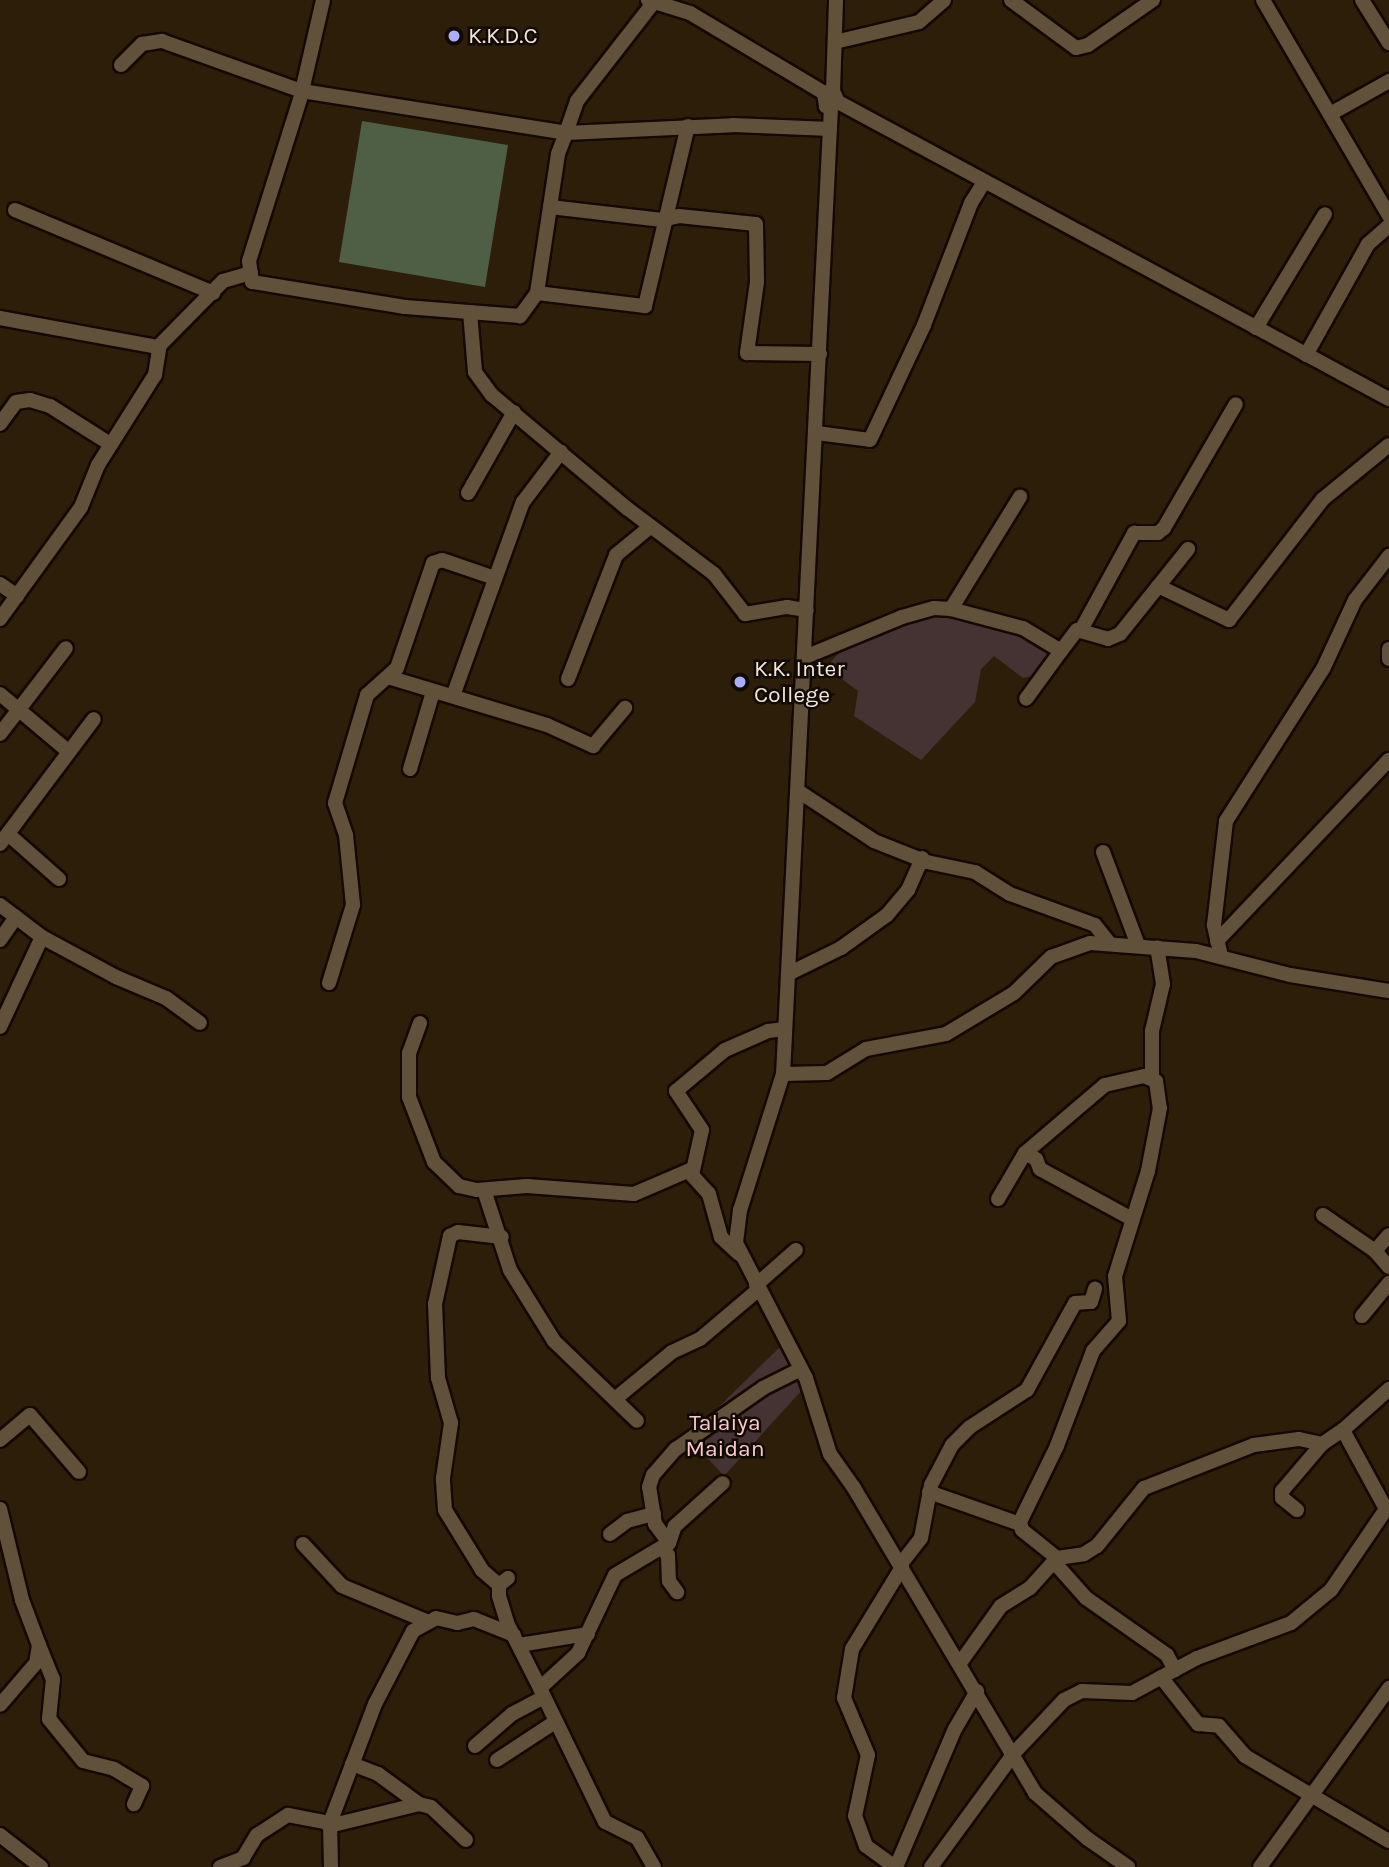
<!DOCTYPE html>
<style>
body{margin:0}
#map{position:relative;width:1389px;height:1867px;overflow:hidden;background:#2d1e09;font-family:Karla,sans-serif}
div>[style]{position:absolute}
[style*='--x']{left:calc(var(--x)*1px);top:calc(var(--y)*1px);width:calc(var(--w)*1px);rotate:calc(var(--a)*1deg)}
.green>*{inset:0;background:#453233}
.water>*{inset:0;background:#4e5f46}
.roads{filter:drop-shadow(2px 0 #140800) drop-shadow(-2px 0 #140800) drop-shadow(0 2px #140800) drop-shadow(0 -2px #140800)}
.minor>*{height:14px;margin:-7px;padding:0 7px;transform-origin:7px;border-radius:7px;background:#61513b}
.dots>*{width:19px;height:19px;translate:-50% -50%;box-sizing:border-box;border:4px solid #100a03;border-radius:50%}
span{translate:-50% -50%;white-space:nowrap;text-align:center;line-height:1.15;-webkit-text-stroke:5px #100a03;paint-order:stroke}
.poi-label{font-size:23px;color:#eee4d7}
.left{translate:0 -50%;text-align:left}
.park-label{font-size:23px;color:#fcc7cb}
</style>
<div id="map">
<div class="green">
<i style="clip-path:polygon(944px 609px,1017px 631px,1048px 653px,1032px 676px,1023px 678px,994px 656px,981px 669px,975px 702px,921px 760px,854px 716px,858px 691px,826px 667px,840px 652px)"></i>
<i style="clip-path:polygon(783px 1344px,802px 1390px,724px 1476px,688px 1437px)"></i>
</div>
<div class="water">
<i style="clip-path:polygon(362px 121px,508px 145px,485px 287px,339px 262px)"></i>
</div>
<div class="roads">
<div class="minor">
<i style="--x:648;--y:0;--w:44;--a:17.2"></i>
<i style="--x:690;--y:13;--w:156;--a:30.8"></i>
<i style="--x:824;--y:93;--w:9;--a:-13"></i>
<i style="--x:833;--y:91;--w:12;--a:66"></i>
<i style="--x:838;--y:102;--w:13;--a:162"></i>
<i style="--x:826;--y:106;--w:13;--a:-99"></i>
<i style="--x:1011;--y:0;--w:81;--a:36.4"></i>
<i style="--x:1076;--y:48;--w:12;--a:-14"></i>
<i style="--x:1088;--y:45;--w:79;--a:-34.7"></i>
<i style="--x:1263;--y:0;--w:250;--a:59.7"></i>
<i style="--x:1362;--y:0;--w:51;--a:57.9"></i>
<i style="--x:654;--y:2;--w:125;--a:127.9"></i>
<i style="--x:577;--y:101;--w:34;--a:109"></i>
<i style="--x:566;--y:133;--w:167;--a:-2.7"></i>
<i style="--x:733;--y:125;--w:97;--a:2.4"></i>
<i style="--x:835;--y:42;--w:86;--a:-13.4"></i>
<i style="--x:919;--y:22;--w:33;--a:-41"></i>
<i style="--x:121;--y:65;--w:30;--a:-45"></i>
<i style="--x:142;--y:44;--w:20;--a:-9"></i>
<i style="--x:162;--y:41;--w:149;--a:19.7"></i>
<i style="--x:302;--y:91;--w:267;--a:9"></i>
<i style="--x:566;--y:133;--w:22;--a:111"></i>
<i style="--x:558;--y:154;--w:141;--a:98.6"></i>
<i style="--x:537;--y:293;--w:29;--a:126"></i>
<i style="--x:520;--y:316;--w:115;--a:-175.5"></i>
<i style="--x:405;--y:307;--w:155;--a:-170.7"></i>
<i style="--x:252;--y:282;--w:21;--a:-98"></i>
<i style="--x:249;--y:261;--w:176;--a:-72.5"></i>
<i style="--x:302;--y:93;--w:2;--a:-90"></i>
<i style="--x:302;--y:91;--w:93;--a:-77"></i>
<i style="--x:833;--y:91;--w:91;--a:-88.1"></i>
<i style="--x:838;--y:102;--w:626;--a:28.33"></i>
<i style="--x:831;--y:107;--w:968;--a:92.84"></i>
<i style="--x:783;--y:1074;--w:143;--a:107.5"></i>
<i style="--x:740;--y:1210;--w:33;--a:97"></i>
<i style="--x:736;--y:1243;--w:152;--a:62.6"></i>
<i style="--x:806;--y:1378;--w:80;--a:72.5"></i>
<i style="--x:830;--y:1454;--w:42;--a:54.8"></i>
<i style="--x:854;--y:1488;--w:355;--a:59.3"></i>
<i style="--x:1035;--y:1793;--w:70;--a:41"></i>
<i style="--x:1088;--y:1839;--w:49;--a:35"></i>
<i style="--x:1330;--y:114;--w:68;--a:-29.2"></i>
<i style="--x:550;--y:207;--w:113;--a:6.6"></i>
<i style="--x:662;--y:220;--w:17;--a:-13"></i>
<i style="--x:679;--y:216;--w:77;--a:5.9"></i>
<i style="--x:756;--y:224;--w:58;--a:89"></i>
<i style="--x:757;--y:282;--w:72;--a:98"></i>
<i style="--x:747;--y:353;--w:73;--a:0.8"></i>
<i style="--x:15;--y:210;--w:215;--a:22.7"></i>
<i style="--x:537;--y:293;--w:109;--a:6.9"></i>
<i style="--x:645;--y:306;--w:185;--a:-76.6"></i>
<i style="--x:470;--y:312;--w:60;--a:85.2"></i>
<i style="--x:475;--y:372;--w:29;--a:54"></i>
<i style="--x:492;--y:395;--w:177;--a:40"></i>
<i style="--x:628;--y:509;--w:108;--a:37.1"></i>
<i style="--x:714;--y:574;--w:51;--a:52.2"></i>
<i style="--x:745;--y:614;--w:43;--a:-9.5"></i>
<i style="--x:787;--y:607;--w:20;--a:9"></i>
<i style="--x:0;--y:318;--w:161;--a:10.4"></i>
<i style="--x:158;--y:347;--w:93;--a:-45.4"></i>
<i style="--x:223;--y:281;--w:29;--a:-16"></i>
<i style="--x:1256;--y:328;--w:133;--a:-58.8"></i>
<i style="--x:1306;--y:355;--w:127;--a:-60.8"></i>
<i style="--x:1368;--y:244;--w:28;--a:-41"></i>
<i style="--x:0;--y:424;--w:27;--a:-54"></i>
<i style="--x:16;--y:402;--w:14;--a:-8"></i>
<i style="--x:30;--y:400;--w:21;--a:17"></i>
<i style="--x:50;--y:406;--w:71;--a:32.3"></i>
<i style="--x:817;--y:433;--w:53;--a:7.5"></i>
<i style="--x:870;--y:440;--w:127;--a:-64.8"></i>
<i style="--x:924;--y:325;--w:131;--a:-68.9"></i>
<i style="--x:971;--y:203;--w:22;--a:-58"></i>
<i style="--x:468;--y:493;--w:93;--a:-60.4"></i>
<i style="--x:0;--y:584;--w:21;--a:35"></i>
<i style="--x:1158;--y:586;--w:79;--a:25.6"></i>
<i style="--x:1229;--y:620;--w:153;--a:-52.2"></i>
<i style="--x:1323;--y:499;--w:85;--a:-39.3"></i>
<i style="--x:951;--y:609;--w:132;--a:-58.4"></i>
<i style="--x:0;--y:619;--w:138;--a:-54.1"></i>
<i style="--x:81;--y:507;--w:45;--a:-68"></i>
<i style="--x:98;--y:465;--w:107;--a:-57.7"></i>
<i style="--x:155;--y:375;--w:30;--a:-81"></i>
<i style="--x:1081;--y:630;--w:111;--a:-61.3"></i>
<i style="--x:1134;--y:533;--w:24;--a:0"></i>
<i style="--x:1158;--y:533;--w:8;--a:-40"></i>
<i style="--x:1164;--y:528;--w:143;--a:-59.9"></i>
<i style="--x:1389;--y:649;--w:10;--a:90"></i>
<i style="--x:1061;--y:651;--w:26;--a:-53"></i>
<i style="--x:1077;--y:630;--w:32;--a:16"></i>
<i style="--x:1108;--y:639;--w:13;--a:-23"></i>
<i style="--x:1120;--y:634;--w:109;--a:-51.3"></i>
<i style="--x:805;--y:657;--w:105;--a:-22.4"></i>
<i style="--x:902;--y:617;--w:33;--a:-16"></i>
<i style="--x:934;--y:608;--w:17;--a:3"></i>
<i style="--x:951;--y:609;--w:74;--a:14.8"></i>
<i style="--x:1023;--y:628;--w:44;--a:31.2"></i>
<i style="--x:1061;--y:651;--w:59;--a:126.1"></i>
<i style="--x:388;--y:677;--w:166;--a:16.8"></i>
<i style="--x:547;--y:725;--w:51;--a:24.5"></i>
<i style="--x:593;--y:746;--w:50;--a:-49.9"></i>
<i style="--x:568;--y:679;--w:133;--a:-68.8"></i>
<i style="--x:616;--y:555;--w:45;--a:-39.6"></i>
<i style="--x:0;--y:694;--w:90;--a:40"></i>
<i style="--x:453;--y:696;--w:206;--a:-70.2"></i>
<i style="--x:523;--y:502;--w:63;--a:-52.8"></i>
<i style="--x:0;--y:734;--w:108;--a:-52.5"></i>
<i style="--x:410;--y:769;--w:80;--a:-73.4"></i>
<i style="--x:798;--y:791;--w:91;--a:33.3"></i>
<i style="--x:874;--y:841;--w:57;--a:21.6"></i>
<i style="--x:927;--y:862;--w:49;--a:11.8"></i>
<i style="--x:975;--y:872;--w:41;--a:32.2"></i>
<i style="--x:1010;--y:894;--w:90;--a:20"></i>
<i style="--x:1095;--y:925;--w:23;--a:52"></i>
<i style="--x:8;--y:834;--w:68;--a:41.4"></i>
<i style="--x:0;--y:844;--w:156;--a:-53.1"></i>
<i style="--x:1103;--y:852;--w:99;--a:69.4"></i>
<i style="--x:0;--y:905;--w:53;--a:37.3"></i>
<i style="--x:42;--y:937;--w:84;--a:28.4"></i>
<i style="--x:116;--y:977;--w:54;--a:22.8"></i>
<i style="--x:166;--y:998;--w:42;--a:36.3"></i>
<i style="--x:0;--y:940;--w:28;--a:-55"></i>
<i style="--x:1217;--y:941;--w:250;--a:-46.5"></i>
<i style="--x:1221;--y:956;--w:32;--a:-103"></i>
<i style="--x:1214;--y:925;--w:105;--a:-83.4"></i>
<i style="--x:1226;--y:821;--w:180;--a:-57.5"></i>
<i style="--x:1323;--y:669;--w:76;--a:-65.1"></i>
<i style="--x:1355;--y:600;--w:56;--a:-52.3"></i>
<i style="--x:788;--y:974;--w:59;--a:-26.1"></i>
<i style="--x:841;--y:948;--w:57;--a:-35.7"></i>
<i style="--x:887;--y:915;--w:33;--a:-50"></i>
<i style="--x:908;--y:890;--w:35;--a:-66"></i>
<i style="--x:329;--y:983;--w:82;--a:-72.9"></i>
<i style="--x:353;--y:905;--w:70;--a:-95.7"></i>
<i style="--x:346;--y:835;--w:34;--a:-109"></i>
<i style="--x:335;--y:803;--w:113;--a:-73.5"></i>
<i style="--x:367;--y:695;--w:40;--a:-42"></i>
<i style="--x:397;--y:668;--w:111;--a:-71.1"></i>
<i style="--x:433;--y:563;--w:9;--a:-18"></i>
<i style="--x:442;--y:560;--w:56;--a:18.8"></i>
<i style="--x:420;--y:1023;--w:32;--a:110"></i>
<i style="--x:409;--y:1053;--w:44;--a:90"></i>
<i style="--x:409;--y:1097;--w:70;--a:69"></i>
<i style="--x:434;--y:1162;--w:35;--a:44"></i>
<i style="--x:459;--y:1186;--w:18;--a:13"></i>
<i style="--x:477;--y:1190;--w:50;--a:-4.6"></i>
<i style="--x:527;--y:1186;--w:107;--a:4.3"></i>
<i style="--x:634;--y:1194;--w:63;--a:-23.3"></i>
<i style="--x:0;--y:1027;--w:99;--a:-65"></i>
<i style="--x:783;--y:1074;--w:44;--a:-1.3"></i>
<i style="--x:827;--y:1073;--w:46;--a:-31.6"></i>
<i style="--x:866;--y:1049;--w:81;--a:-10.6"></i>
<i style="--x:946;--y:1034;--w:79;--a:-31.1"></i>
<i style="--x:1014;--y:993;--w:52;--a:-44.2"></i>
<i style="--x:1051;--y:957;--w:41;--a:-19.7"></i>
<i style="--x:1090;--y:943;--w:106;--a:4.3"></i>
<i style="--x:1196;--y:951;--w:97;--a:14.3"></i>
<i style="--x:1290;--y:975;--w:100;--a:9.2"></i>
<i style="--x:1152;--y:1078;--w:47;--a:-90"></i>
<i style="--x:1152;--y:1031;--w:48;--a:-76.8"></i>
<i style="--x:1163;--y:984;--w:37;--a:-99"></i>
<i style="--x:1025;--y:1153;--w:13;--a:29"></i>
<i style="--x:1036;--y:1159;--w:11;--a:68"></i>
<i style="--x:1040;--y:1169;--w:105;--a:28.5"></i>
<i style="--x:484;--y:1190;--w:84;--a:72"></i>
<i style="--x:510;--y:1270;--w:84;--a:58.2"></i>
<i style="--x:554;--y:1341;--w:115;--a:43.9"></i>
<i style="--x:998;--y:1199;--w:53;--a:-59.6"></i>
<i style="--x:1025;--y:1153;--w:105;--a:-40.4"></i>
<i style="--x:1105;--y:1085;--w:40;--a:-13"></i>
<i style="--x:1144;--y:1076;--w:13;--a:23"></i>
<i style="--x:1156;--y:1081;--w:27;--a:82"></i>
<i style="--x:1160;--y:1108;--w:64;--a:100.8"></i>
<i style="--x:1148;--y:1171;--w:110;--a:107.4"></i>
<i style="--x:1115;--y:1276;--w:45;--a:84.9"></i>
<i style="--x:1119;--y:1321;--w:40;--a:131"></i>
<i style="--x:1093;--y:1351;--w:102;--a:110.8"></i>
<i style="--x:1057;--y:1446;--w:85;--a:116"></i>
<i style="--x:1020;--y:1522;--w:8;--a:76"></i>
<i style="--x:1022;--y:1530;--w:45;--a:38.7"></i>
<i style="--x:1323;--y:1215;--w:63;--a:34.7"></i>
<i style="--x:1375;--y:1251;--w:21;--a:49"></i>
<i style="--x:1375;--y:1251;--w:21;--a:-49"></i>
<i style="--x:739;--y:1254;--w:25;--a:-137"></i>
<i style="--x:721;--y:1237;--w:45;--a:-105.6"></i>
<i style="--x:709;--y:1194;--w:25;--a:-132"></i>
<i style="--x:692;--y:1175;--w:46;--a:-77.5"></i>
<i style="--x:702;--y:1130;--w:47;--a:-123.7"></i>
<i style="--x:676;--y:1091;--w:64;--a:-39.9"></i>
<i style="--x:725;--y:1050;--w:47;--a:-23.8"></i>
<i style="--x:768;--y:1031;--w:17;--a:-7"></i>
<i style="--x:756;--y:1285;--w:53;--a:-41.2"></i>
<i style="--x:1362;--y:1316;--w:43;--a:-50.7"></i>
<i style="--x:615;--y:1399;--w:74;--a:-39.5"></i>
<i style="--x:672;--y:1352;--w:31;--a:-25"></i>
<i style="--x:700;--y:1339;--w:76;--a:-40.2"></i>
<i style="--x:0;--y:1440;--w:39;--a:-40"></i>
<i style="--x:30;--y:1415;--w:75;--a:49.3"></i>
<i style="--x:929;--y:1492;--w:96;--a:19.4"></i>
<i style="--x:0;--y:1509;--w:94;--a:76.4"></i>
<i style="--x:22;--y:1600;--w:48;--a:69.3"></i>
<i style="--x:39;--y:1645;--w:18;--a:99"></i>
<i style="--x:36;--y:1663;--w:55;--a:130.6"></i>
<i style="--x:1297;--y:1510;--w:19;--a:-141"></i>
<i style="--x:1282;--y:1498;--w:7;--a:-90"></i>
<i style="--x:1282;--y:1491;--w:62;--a:-49.6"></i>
<i style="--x:610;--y:1534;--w:21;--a:-37"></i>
<i style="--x:627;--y:1521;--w:28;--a:-15"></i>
<i style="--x:669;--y:1543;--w:24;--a:-126"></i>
<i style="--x:655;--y:1524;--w:37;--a:-99"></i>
<i style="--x:649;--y:1487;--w:13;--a:-72"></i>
<i style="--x:653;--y:1475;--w:35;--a:-49"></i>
<i style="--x:676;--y:1449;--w:106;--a:-35"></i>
<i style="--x:763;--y:1388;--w:42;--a:-26.6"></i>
<i style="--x:303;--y:1544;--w:57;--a:47.1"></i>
<i style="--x:342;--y:1586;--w:91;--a:22.6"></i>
<i style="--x:661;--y:1548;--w:10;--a:45"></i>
<i style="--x:668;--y:1555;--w:26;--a:88"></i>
<i style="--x:669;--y:1581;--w:14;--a:54"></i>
<i style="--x:1054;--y:1562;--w:48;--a:48.4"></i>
<i style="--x:1086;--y:1598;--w:99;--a:35.1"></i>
<i style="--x:1167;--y:1655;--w:17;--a:62"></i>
<i style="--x:900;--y:1565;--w:34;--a:-52"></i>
<i style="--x:921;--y:1538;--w:54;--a:-79.3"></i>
<i style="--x:931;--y:1485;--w:45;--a:-62.3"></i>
<i style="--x:952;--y:1445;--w:25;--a:-45"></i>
<i style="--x:970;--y:1427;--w:68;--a:-33"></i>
<i style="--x:1027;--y:1390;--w:99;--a:-61.1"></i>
<i style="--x:1075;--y:1303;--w:16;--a:-4"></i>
<i style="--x:1091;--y:1302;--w:14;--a:-73"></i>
<i style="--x:508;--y:1578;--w:11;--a:142"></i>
<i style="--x:499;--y:1585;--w:11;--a:90"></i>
<i style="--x:499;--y:1596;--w:28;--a:73"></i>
<i style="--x:507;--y:1623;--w:73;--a:63.1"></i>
<i style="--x:499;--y:1585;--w:23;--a:-139"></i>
<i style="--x:482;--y:1570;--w:70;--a:-121.7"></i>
<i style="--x:445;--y:1510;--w:32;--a:-94"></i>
<i style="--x:443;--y:1478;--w:56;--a:-81.7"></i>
<i style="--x:451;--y:1423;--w:47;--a:-106.1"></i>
<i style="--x:438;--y:1378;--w:74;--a:-92.3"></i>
<i style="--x:435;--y:1304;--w:70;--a:-77.6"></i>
<i style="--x:450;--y:1236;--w:9;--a:-27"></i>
<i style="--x:458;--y:1232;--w:44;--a:6.5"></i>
<i style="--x:39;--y:1645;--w:37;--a:68"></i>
<i style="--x:53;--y:1679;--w:40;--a:95.7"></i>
<i style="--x:49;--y:1719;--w:54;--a:51"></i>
<i style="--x:83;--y:1761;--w:32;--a:14"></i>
<i style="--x:114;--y:1769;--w:33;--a:31"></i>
<i style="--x:142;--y:1786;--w:20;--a:114"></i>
<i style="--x:519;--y:1645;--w:70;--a:-9.1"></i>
<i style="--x:960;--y:1663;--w:70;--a:-54.3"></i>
<i style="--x:1001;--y:1606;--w:34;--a:-32"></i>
<i style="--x:1030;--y:1588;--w:40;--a:-48"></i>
<i style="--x:1057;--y:1558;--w:27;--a:-8"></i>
<i style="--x:1084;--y:1554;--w:15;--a:-32"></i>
<i style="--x:1097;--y:1546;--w:75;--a:-51"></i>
<i style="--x:1144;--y:1488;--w:118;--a:-21.4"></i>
<i style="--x:1254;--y:1445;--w:45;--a:-7.6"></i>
<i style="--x:1299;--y:1439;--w:24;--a:12"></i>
<i style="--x:1322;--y:1444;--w:25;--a:-34"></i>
<i style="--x:1161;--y:1677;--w:60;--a:51.8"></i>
<i style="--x:1198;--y:1724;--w:21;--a:5"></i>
<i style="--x:1219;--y:1726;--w:40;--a:49"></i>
<i style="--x:1245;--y:1756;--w:167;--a:30.6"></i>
<i style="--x:475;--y:1746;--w:49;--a:-40.9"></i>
<i style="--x:512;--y:1714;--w:36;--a:-28"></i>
<i style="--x:497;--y:1760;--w:69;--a:-33.2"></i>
<i style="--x:352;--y:1764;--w:28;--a:21"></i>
<i style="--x:378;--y:1774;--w:51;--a:36.2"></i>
<i style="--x:329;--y:1826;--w:93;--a:-13.7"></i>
<i style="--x:419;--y:1804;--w:12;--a:14"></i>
<i style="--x:431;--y:1807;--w:48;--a:43.3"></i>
<i style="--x:0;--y:1835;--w:52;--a:38"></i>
<i style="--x:220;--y:1867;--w:25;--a:-21"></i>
<i style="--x:243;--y:1858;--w:27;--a:-59"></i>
<i style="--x:257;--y:1835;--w:37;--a:-33"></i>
<i style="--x:288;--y:1815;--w:43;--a:10.8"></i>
<i style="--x:331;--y:1867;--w:44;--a:-91.3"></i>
<i style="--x:330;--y:1823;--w:127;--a:-69.3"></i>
<i style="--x:375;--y:1704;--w:82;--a:-62.5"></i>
<i style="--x:413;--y:1631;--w:26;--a:-29"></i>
<i style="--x:436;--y:1618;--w:22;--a:13"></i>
<i style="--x:457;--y:1623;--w:17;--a:-13"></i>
<i style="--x:474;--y:1619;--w:43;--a:21.8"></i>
<i style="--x:654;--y:1867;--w:34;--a:-120"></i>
<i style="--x:637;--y:1838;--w:36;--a:-153"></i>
<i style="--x:605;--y:1822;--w:149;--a:-115.9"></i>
<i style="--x:540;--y:1688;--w:52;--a:-42.6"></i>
<i style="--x:578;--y:1653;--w:86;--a:-64.6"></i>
<i style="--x:615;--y:1575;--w:63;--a:-30.7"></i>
<i style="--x:669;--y:1543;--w:18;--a:-71"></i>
<i style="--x:675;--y:1526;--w:64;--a:-41.9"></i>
<i style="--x:895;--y:1867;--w:36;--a:-144"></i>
<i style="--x:866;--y:1846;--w:32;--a:-110"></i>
<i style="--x:855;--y:1816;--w:62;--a:-78"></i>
<i style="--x:868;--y:1755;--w:62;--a:-112.8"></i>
<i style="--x:844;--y:1698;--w:50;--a:-80.7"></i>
<i style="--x:852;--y:1649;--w:96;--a:-58.6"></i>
<i style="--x:896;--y:1867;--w:150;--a:-66.9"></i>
<i style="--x:955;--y:1729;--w:44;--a:-59.9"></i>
<i style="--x:931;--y:1867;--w:141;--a:-53.9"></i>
<i style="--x:1014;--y:1753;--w:73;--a:-46.7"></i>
<i style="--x:1064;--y:1700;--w:20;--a:-27"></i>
<i style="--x:1082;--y:1691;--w:50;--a:2.3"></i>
<i style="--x:1132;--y:1693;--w:74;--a:-28.3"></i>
<i style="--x:1197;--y:1658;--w:100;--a:-20.4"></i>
<i style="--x:1291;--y:1623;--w:52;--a:-39.5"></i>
<i style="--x:1331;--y:1590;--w:98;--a:-55.8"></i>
<i style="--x:1386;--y:1509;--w:90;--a:-118.6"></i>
<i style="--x:1343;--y:1430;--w:62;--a:-41.7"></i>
<i style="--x:1260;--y:1867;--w:221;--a:-54.2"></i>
</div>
</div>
<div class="dots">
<i style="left:454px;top:36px;background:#abaffb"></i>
<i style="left:740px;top:682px;background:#abaffb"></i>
</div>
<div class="poi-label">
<span class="left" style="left:468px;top:36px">K.K.D.C</span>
<span class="left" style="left:754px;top:682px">K.K. Inter<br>College</span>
</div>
<div class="park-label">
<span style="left:725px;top:1436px">Talaiya<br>Maidan</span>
</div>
</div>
